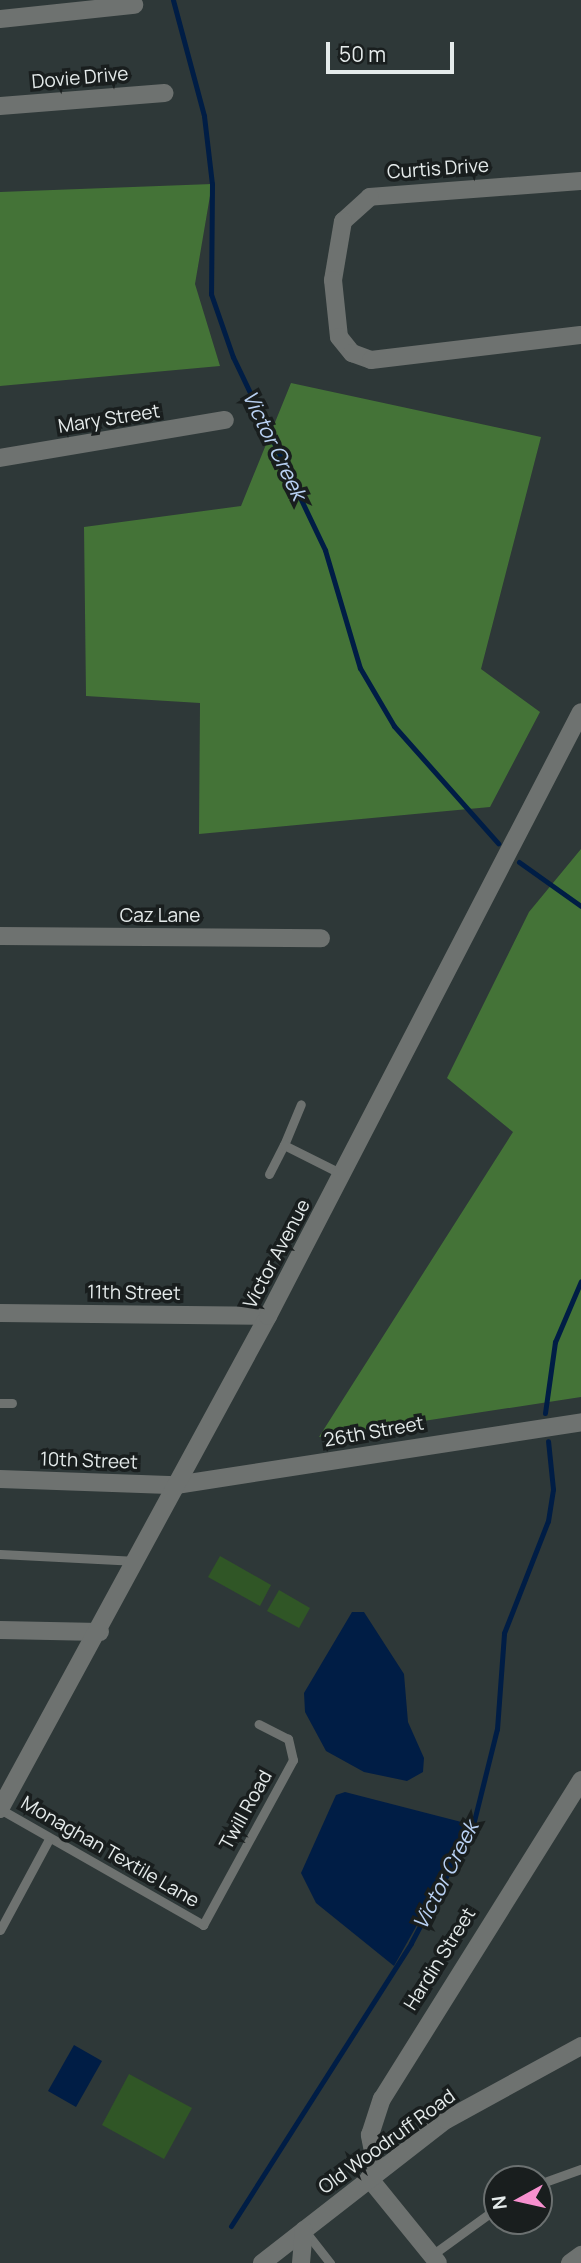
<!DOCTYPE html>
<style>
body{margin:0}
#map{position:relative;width:581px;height:2263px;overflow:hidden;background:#2e3838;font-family:Manrope,sans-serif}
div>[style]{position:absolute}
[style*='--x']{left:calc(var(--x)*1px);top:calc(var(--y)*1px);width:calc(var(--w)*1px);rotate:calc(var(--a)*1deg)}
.green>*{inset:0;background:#305626}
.forest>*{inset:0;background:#447337}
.water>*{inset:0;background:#001d45}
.stream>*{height:5px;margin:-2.5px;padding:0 2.5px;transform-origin:2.5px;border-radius:2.5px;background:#001d45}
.service>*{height:9px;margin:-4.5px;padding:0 4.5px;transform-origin:4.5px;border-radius:4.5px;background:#6e7270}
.minor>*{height:18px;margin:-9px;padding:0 9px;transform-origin:9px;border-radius:9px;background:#6e7270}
.tertiary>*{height:18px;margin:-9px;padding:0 9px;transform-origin:9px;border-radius:9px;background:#6e7270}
span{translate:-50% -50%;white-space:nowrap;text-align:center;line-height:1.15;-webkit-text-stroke:7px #191e1e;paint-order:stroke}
.street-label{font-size:19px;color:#e5ebeb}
.water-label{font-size:21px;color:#b9d1f3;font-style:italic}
.north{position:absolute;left:483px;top:2165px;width:70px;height:70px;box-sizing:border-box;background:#191e1e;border:2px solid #6b7070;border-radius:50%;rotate:262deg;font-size:19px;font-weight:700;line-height:28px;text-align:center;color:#e5ebeb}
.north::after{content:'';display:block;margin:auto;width:24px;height:32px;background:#f790cf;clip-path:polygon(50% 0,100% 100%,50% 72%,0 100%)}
.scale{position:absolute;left:326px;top:42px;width:128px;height:32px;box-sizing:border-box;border:4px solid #e5ebeb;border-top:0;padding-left:9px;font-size:21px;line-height:24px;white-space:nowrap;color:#e5ebeb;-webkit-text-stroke:5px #191e1e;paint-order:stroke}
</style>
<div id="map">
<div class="green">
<i style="clip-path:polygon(220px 1556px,271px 1585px,260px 1606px,208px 1577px)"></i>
<i style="clip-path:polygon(279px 1590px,310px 1608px,299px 1628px,267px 1611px)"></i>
<i style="clip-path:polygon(129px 2074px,192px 2108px,164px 2159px,102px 2125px)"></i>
</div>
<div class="forest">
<i style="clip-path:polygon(212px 184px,195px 284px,220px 366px,0 386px,0 192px)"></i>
<i style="clip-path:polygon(291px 383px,541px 437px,481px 669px,540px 712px,490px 807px,199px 834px,200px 703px,86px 696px,84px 527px,241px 506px)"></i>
<i style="clip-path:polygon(581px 849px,581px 1397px,319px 1437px,513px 1132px,447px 1078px,529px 912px)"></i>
</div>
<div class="water">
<i style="clip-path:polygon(352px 1612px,364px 1612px,404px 1674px,408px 1722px,424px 1758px,423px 1772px,407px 1781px,364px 1772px,326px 1751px,305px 1712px,304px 1693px)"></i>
<i style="clip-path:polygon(345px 1792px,473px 1825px,394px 1966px,316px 1903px,301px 1873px,336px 1795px)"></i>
<i style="clip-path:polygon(74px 2045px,102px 2061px,76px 2107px,48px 2091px)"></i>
</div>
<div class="stream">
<i style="--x:173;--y:0;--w:120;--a:75"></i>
<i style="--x:204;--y:116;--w:68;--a:83.3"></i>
<i style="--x:212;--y:184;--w:110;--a:90.5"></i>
<i style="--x:211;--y:294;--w:67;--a:70.8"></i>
<i style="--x:233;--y:357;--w:214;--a:64.5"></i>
<i style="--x:325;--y:550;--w:123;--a:73.5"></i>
<i style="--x:360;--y:668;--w:67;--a:59.6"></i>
<i style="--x:394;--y:726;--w:157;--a:48.4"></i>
<i style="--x:519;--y:862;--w:76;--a:35.4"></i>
<i style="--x:545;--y:1413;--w:72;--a:-82"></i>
<i style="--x:555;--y:1342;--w:66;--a:-66.9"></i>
<i style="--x:231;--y:2226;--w:335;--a:-57.5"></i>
<i style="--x:411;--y:1943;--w:133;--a:-62.3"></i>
<i style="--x:473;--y:1825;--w:99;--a:-76"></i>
<i style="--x:497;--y:1729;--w:96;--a:-85.8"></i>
<i style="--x:504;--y:1633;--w:120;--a:-68.6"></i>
<i style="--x:548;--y:1521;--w:32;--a:-81"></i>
<i style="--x:553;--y:1489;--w:48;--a:-95.9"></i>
</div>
<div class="service">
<i style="--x:284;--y:1145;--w:44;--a:-67.5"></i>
<i style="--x:269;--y:1174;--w:33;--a:-63"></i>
<i style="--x:284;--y:1145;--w:65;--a:26.6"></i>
<i style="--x:0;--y:1403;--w:12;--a:0"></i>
<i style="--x:0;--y:1554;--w:137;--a:2.9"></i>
<i style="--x:0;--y:1809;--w:234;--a:29.7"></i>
<i style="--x:203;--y:1925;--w:188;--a:-61.4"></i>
<i style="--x:293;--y:1760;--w:22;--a:-103"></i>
<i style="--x:288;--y:1739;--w:33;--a:-153"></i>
<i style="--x:0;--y:1930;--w:101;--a:-61.7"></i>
<i style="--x:539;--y:2184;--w:45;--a:-19.7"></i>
<i style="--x:305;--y:2231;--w:41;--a:52"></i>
<i style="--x:432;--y:2255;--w:80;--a:-35.9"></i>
</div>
<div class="minor">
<i style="--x:0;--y:19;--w:135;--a:-6"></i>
<i style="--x:0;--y:106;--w:165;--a:-4.5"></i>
<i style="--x:581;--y:181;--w:212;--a:175.7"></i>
<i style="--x:370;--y:197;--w:36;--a:138"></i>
<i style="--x:343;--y:221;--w:60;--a:99.6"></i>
<i style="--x:333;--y:280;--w:57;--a:84"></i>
<i style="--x:339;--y:337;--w:21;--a:51"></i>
<i style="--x:352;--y:353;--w:20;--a:20"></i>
<i style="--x:371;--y:360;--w:211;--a:-6.8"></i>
<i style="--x:0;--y:458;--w:228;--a:-9.6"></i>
<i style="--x:0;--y:936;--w:321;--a:0.4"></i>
<i style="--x:0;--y:1313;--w:268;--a:0.6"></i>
<i style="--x:0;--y:1479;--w:176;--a:2"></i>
<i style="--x:176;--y:1485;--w:410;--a:-8.8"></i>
<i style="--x:0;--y:1630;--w:100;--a:1.1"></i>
<i style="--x:377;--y:2172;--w:38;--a:-101"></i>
<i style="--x:370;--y:2135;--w:38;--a:-72"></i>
<i style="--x:382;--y:2099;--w:376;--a:-58"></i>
<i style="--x:369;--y:2178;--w:109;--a:50.9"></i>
<i style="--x:262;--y:2263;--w:233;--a:-37.9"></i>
<i style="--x:446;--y:2120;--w:154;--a:-28.7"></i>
<i style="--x:301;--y:2263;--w:33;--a:-85"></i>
<i style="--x:570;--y:2263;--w:14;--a:-36"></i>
</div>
<div class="tertiary">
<i style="--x:0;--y:1809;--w:561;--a:-61.47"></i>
<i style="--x:268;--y:1316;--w:680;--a:-62.61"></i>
</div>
<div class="street-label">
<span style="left:80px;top:78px;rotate:-5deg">Dovie Drive</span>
<span style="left:438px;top:169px;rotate:-4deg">Curtis Drive</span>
<span style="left:109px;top:419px;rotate:-9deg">Mary Street</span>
<span style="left:160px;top:916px">Caz Lane</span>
<span style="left:277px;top:1254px;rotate:-62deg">Victor Avenue</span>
<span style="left:134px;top:1293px;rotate:1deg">11th Street</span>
<span style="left:374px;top:1432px;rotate:-10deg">26th Street</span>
<span style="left:89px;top:1461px;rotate:2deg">10th Street</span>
<span style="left:246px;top:1810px;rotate:-61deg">Twill Road</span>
<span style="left:110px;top:1852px;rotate:30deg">Monaghan Textile Lane</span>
<span style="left:440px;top:1959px;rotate:-58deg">Hardin Street</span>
<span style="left:387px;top:2142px;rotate:-36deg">Old Woodruff Road</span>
</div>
<div class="water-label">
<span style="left:275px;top:445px;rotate:64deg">Victor Creek</span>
<span style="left:445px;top:1875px;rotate:-63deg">Victor Creek</span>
</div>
<div class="north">N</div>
<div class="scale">50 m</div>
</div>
